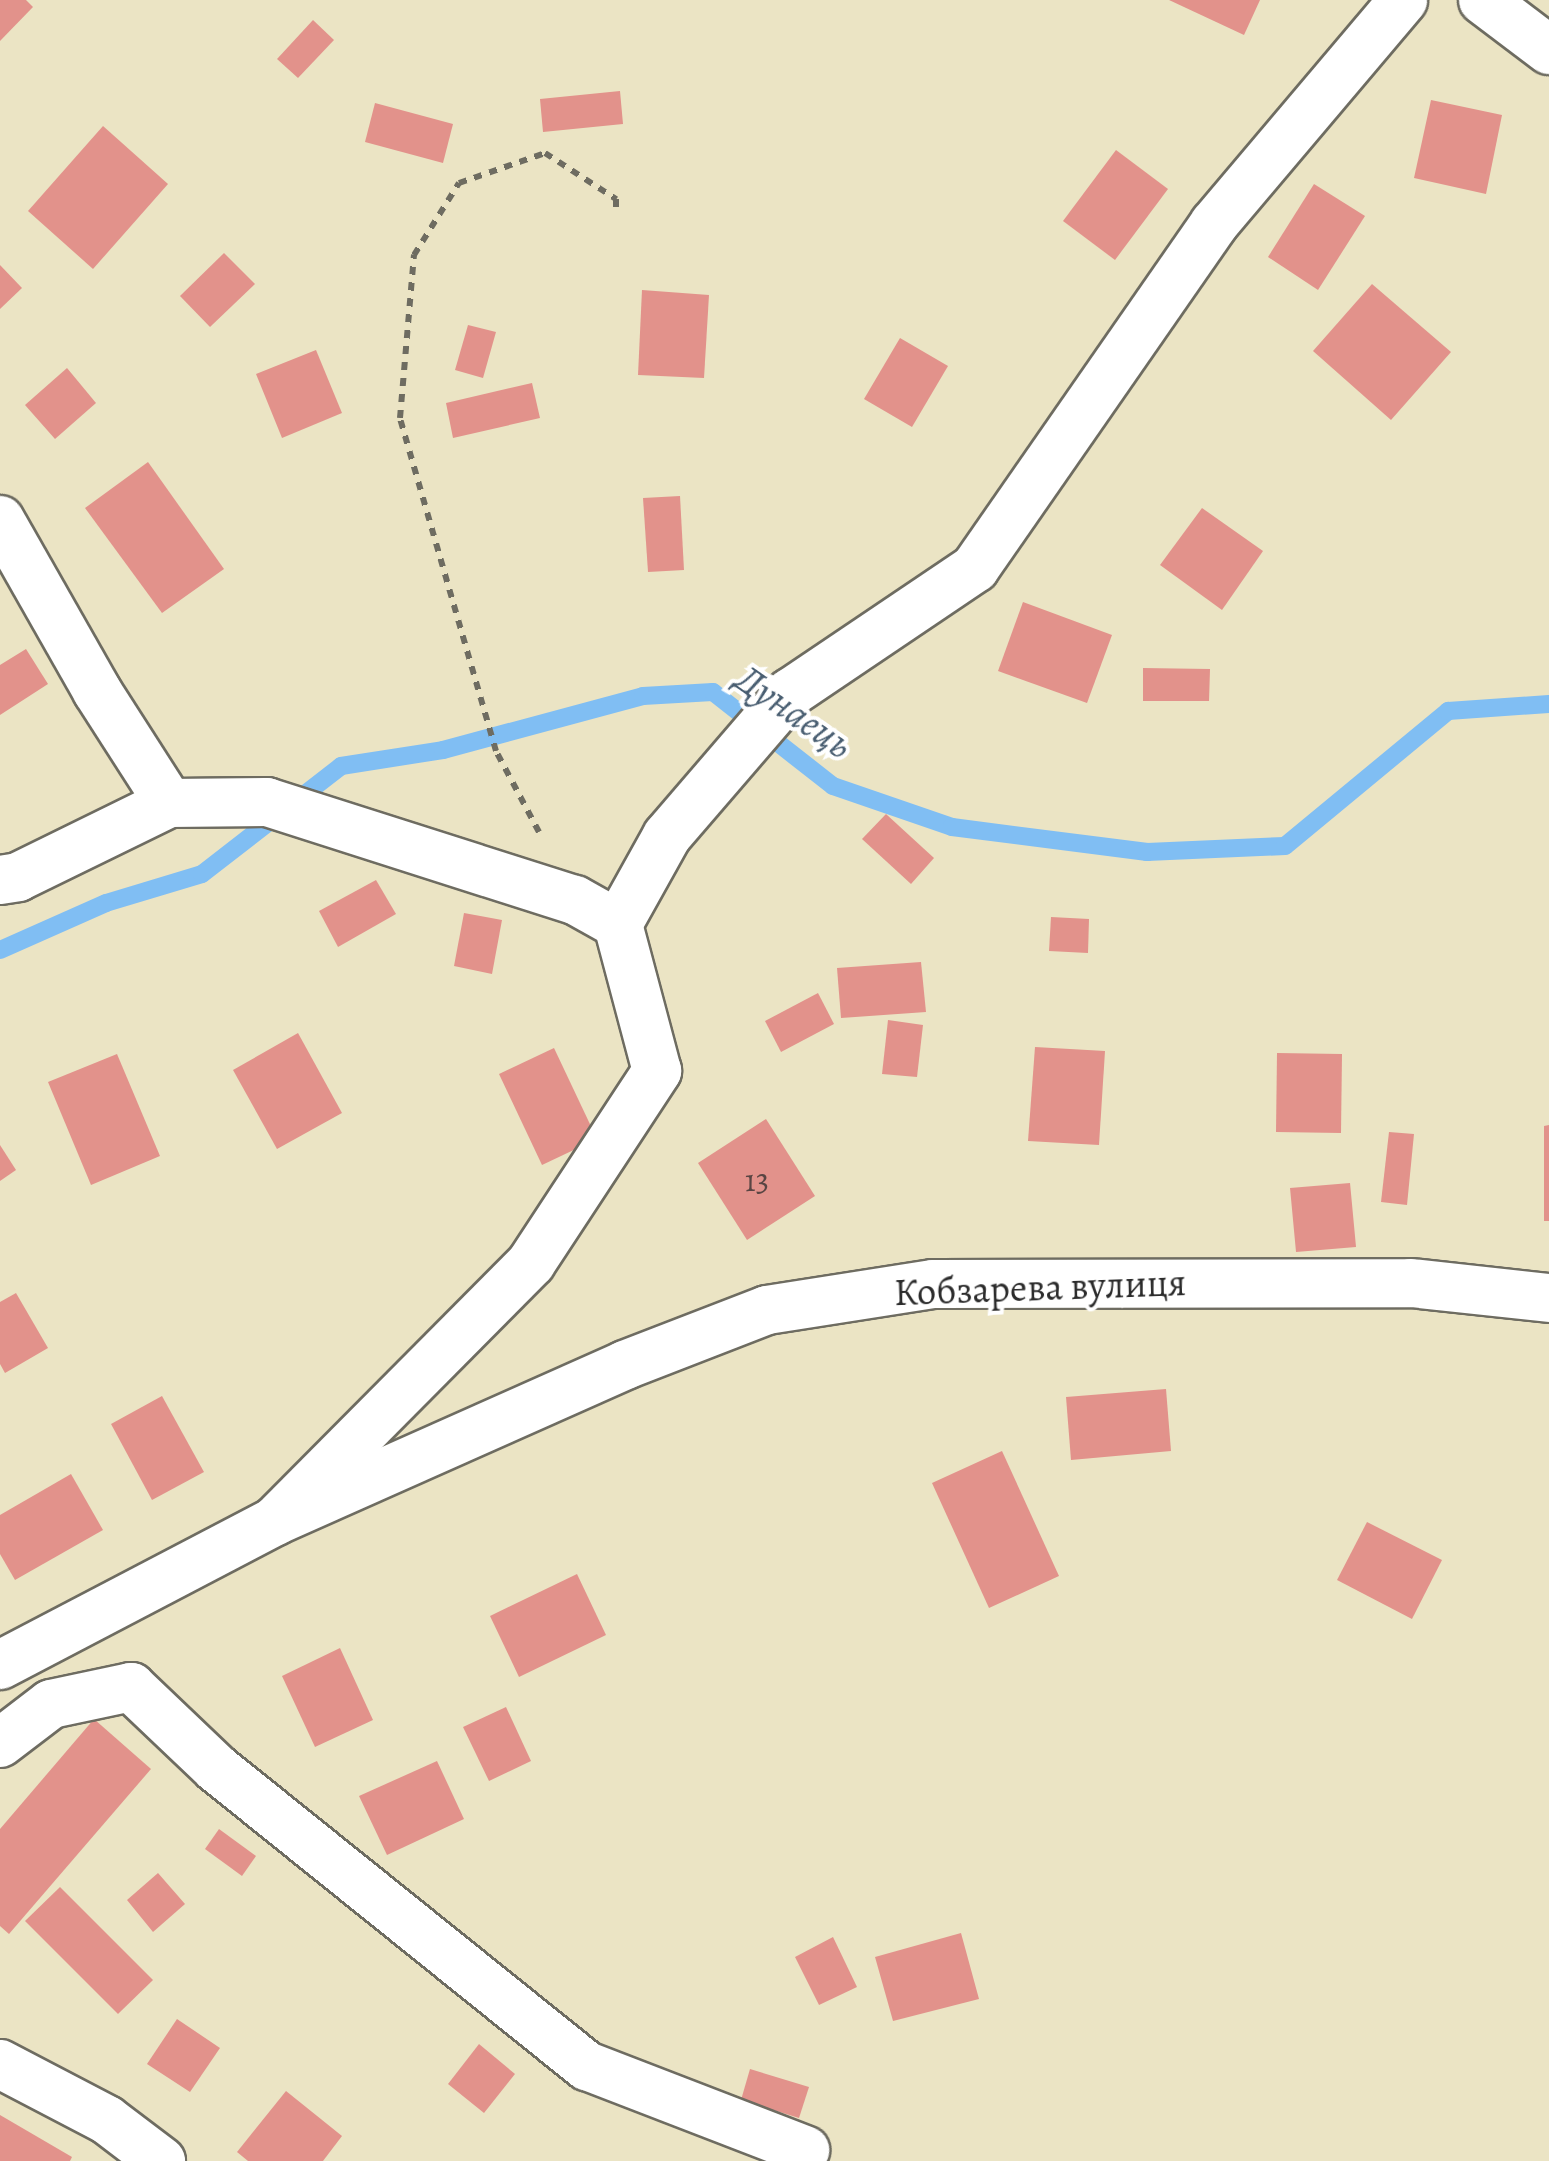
<!DOCTYPE html>
<meta charset="utf-8">
<style>
body{margin:0}
#map{position:relative;width:1549px;height:2161px;overflow:hidden;background:#ebe4c4;font-family:Alegreya,serif}
div>[style]{position:absolute}
[style*='--x']{left:calc(var(--x)*1px);top:calc(var(--y)*1px);width:calc(var(--w)*1px);rotate:calc(var(--a)*1deg)}
.stream>*{height:18px;margin:-9px;padding:0 9px;transform-origin:9px;border-radius:9px;background:#80bef3}
.building>*{inset:0;background:#e2928b}
.path>*{height:6px;margin-top:-3px;transform-origin:0;background:repeating-linear-gradient(90deg,#6e6c61 0 8px,transparent 0 16px)}
.roads{filter:drop-shadow(2px 0 #6e6c61) drop-shadow(-2px 0 #6e6c61) drop-shadow(0 2px #6e6c61) drop-shadow(0 -2px #6e6c61)}
.street>*{height:48px;margin:-24px;padding:0 24px;transform-origin:24px;border-radius:24px;background:#fff}
span{translate:-50% -50%;white-space:nowrap;text-align:center;line-height:1.15;-webkit-text-stroke:8px #fff;paint-order:stroke}
.number-label{font-size:32px;color:#594543}
.number-label span{-webkit-text-stroke-width:0}
.street-label{font-size:38px;color:#2b2b2b}
.water-label{font-size:40px;color:#495e71;font-style:italic}
</style>
<div id="map">
<div class="stream">
<i style="--x:0;--y:950;--w:116;--a:-23.9"></i>
<i style="--x:106;--y:903;--w:100;--a:-16.8"></i>
<i style="--x:202;--y:874;--w:176;--a:-37.8"></i>
<i style="--x:341;--y:766;--w:103;--a:-8.9"></i>
<i style="--x:443;--y:750;--w:207;--a:-15.1"></i>
<i style="--x:643;--y:696;--w:70;--a:-3.3"></i>
<i style="--x:713;--y:692;--w:152;--a:38.1"></i>
<i style="--x:833;--y:786;--w:126;--a:19"></i>
<i style="--x:952;--y:827;--w:197;--a:7.3"></i>
<i style="--x:1147;--y:852;--w:138;--a:-2.5"></i>
<i style="--x:1285;--y:846;--w:212;--a:-39.6"></i>
<i style="--x:1448;--y:711;--w:101;--a:-4"></i>
</div>
<div class="building">
<i style="clip-path:polygon(0 0,26px 0,33px 7px,0 41px)"></i>
<i style="clip-path:polygon(1169px 0,1260px 0,1244px 35px)"></i>
<i style="clip-path:polygon(313px 20px,334px 40px,298px 78px,277px 59px)"></i>
<i style="clip-path:polygon(620px 91px,623px 124px,543px 132px,540px 99px)"></i>
<i style="clip-path:polygon(1431px 100px,1502px 115px,1486px 194px,1414px 178px)"></i>
<i style="clip-path:polygon(375px 103px,453px 124px,443px 163px,365px 142px)"></i>
<i style="clip-path:polygon(103px 126px,168px 184px,93px 269px,28px 211px)"></i>
<i style="clip-path:polygon(1116px 150px,1168px 189px,1115px 260px,1063px 221px)"></i>
<i style="clip-path:polygon(1314px 184px,1365px 216px,1318px 290px,1268px 257px)"></i>
<i style="clip-path:polygon(224px 253px,255px 284px,210px 327px,180px 296px)"></i>
<i style="clip-path:polygon(0 265px,22px 288px,0 309px)"></i>
<i style="clip-path:polygon(1372px 284px,1451px 352px,1391px 420px,1313px 351px)"></i>
<i style="clip-path:polygon(642px 290px,709px 295px,704px 378px,638px 375px)"></i>
<i style="clip-path:polygon(468px 325px,496px 332px,483px 378px,455px 370px)"></i>
<i style="clip-path:polygon(900px 338px,948px 366px,912px 427px,864px 399px)"></i>
<i style="clip-path:polygon(316px 350px,342px 413px,282px 438px,256px 374px)"></i>
<i style="clip-path:polygon(67px 368px,96px 403px,55px 439px,25px 405px)"></i>
<i style="clip-path:polygon(532px 383px,540px 418px,453px 438px,446px 403px)"></i>
<i style="clip-path:polygon(148px 462px,224px 569px,162px 613px,85px 508px)"></i>
<i style="clip-path:polygon(680px 496px,684px 570px,648px 572px,643px 498px)"></i>
<i style="clip-path:polygon(1202px 508px,1263px 551px,1222px 610px,1160px 565px)"></i>
<i style="clip-path:polygon(1023px 602px,1112px 635px,1087px 703px,998px 671px)"></i>
<i style="clip-path:polygon(26px 649px,48px 684px,0 715px,0 665px)"></i>
<i style="clip-path:polygon(1143px 668px,1210px 669px,1209px 701px,1143px 701px)"></i>
<i style="clip-path:polygon(886px 814px,934px 858px,911px 884px,862px 839px)"></i>
<i style="clip-path:polygon(376px 880px,396px 914px,338px 947px,319px 911px)"></i>
<i style="clip-path:polygon(464px 913px,502px 920px,492px 974px,454px 966px)"></i>
<i style="clip-path:polygon(1051px 917px,1089px 919px,1088px 953px,1049px 951px)"></i>
<i style="clip-path:polygon(921px 962px,926px 1012px,841px 1018px,837px 968px)"></i>
<i style="clip-path:polygon(818px 993px,834px 1024px,781px 1052px,765px 1021px)"></i>
<i style="clip-path:polygon(888px 1020px,923px 1025px,917px 1077px,882px 1074px)"></i>
<i style="clip-path:polygon(298px 1033px,342px 1113px,277px 1149px,233px 1070px)"></i>
<i style="clip-path:polygon(1035px 1047px,1105px 1051px,1099px 1145px,1028px 1141px)"></i>
<i style="clip-path:polygon(554px 1048px,597px 1139px,542px 1165px,499px 1074px)"></i>
<i style="clip-path:polygon(1277px 1053px,1342px 1054px,1341px 1133px,1276px 1132px)"></i>
<i style="clip-path:polygon(117px 1054px,160px 1156px,91px 1185px,48px 1082px)"></i>
<i style="clip-path:polygon(766px 1119px,815px 1196px,747px 1240px,698px 1163px)"></i>
<i style="clip-path:polygon(1549px 1125px,1549px 1221px,1544px 1221px,1544px 1126px)"></i>
<i style="clip-path:polygon(1389px 1132px,1414px 1134px,1407px 1205px,1381px 1202px)"></i>
<i style="clip-path:polygon(0 1145px,16px 1170px,0 1181px)"></i>
<i style="clip-path:polygon(1350px 1183px,1356px 1247px,1296px 1252px,1290px 1188px)"></i>
<i style="clip-path:polygon(16px 1293px,48px 1348px,5px 1373px,0 1364px,0 1302px)"></i>
<i style="clip-path:polygon(1166px 1389px,1171px 1451px,1071px 1460px,1066px 1397px)"></i>
<i style="clip-path:polygon(162px 1396px,204px 1472px,152px 1500px,111px 1424px)"></i>
<i style="clip-path:polygon(1002px 1451px,1059px 1576px,989px 1608px,932px 1483px)"></i>
<i style="clip-path:polygon(71px 1474px,103px 1530px,15px 1580px,0 1554px,0 1515px)"></i>
<i style="clip-path:polygon(1367px 1522px,1442px 1560px,1412px 1619px,1337px 1580px)"></i>
<i style="clip-path:polygon(577px 1574px,606px 1635px,519px 1677px,490px 1616px)"></i>
<i style="clip-path:polygon(340px 1648px,373px 1720px,315px 1747px,282px 1676px)"></i>
<i style="clip-path:polygon(506px 1707px,531px 1761px,489px 1781px,463px 1727px)"></i>
<i style="clip-path:polygon(94px 1719px,151px 1769px,9px 1934px,0 1926px,0 1829px)"></i>
<i style="clip-path:polygon(437px 1761px,464px 1819px,387px 1855px,359px 1796px)"></i>
<i style="clip-path:polygon(219px 1829px,256px 1856px,242px 1876px,205px 1849px)"></i>
<i style="clip-path:polygon(158px 1873px,185px 1904px,153px 1932px,127px 1900px)"></i>
<i style="clip-path:polygon(60px 1887px,153px 1980px,118px 2014px,25px 1921px)"></i>
<i style="clip-path:polygon(961px 1933px,979px 1999px,893px 2021px,875px 1957px)"></i>
<i style="clip-path:polygon(833px 1937px,857px 1987px,819px 2005px,795px 1957px)"></i>
<i style="clip-path:polygon(177px 2019px,220px 2048px,190px 2092px,147px 2064px)"></i>
<i style="clip-path:polygon(479px 2044px,515px 2074px,484px 2113px,448px 2084px)"></i>
<i style="clip-path:polygon(750px 2069px,809px 2087px,799px 2118px,741px 2100px)"></i>
<i style="clip-path:polygon(286px 2091px,342px 2136px,323px 2161px,248px 2161px,237px 2152px)"></i>
<i style="clip-path:polygon(0 2115px,72px 2157px,70px 2161px,0 2161px)"></i>
</div>
<div class="path">
<i style="--x:539;--y:832;--w:92;--a:-118"></i>
<i style="--x:496;--y:751;--w:347;--a:-106.1"></i>
<i style="--x:400;--y:418;--w:164;--a:-85.1"></i>
<i style="--x:414;--y:255;--w:85;--a:-58"></i>
<i style="--x:459;--y:183;--w:91;--a:-19.2"></i>
<i style="--x:545;--y:153;--w:85;--a:32.9"></i>
<i style="--x:616;--y:199;--w:14;--a:90"></i>
</div>
<div class="roads">
<div class="street">
<i style="--x:1483;--y:0;--w:83;--a:37.1"></i>
<i style="--x:0;--y:520;--w:197;--a:60.4"></i>
<i style="--x:97;--y:691;--w:133;--a:57.3"></i>
<i style="--x:0;--y:880;--w:18;--a:-9"></i>
<i style="--x:18;--y:877;--w:168;--a:-26.1"></i>
<i style="--x:169;--y:803;--w:98;--a:-0.6"></i>
<i style="--x:267;--y:802;--w:323;--a:17.7"></i>
<i style="--x:575;--y:900;--w:49;--a:29.2"></i>
<i style="--x:275;--y:1521;--w:363;--a:-45.2"></i>
<i style="--x:531;--y:1263;--w:230;--a:-56.7"></i>
<i style="--x:657;--y:1071;--w:152;--a:-104.9"></i>
<i style="--x:618;--y:924;--w:101;--a:-60.9"></i>
<i style="--x:667;--y:836;--w:189;--a:-49.3"></i>
<i style="--x:790;--y:693;--w:223;--a:-34"></i>
<i style="--x:975;--y:568;--w:419;--a:-55.2"></i>
<i style="--x:1214;--y:224;--w:293;--a:-49.8"></i>
<i style="--x:0;--y:1665;--w:310;--a:-27.6"></i>
<i style="--x:275;--y:1521;--w:383;--a:-24"></i>
<i style="--x:625;--y:1365;--w:152;--a:-21.2"></i>
<i style="--x:767;--y:1310;--w:168;--a:-8.9"></i>
<i style="--x:933;--y:1284;--w:478;--a:-0.1"></i>
<i style="--x:1411;--y:1283;--w:139;--a:6.2"></i>
<i style="--x:0;--y:1743;--w:64;--a:-37.4"></i>
<i style="--x:51;--y:1704;--w:82;--a:-12"></i>
<i style="--x:131;--y:1687;--w:117;--a:43.6"></i>
<i style="--x:216;--y:1768;--w:476;--a:38.8"></i>
<i style="--x:587;--y:2066;--w:234;--a:21.1"></i>
<i style="--x:0;--y:2064;--w:121;--a:27.6"></i>
<i style="--x:107;--y:2120;--w:68;--a:37.2"></i>
</div>
</div>
<div class="number-label">
<span style="left:757px;top:1180px">13</span>
</div>
<div class="street-label">
<span style="left:1040px;top:1288px;rotate:-2deg">Кобзарева вулиця</span>
</div>
<div class="water-label">
<span style="left:794px;top:712px;rotate:35deg">Дунаець</span>
</div>
</div>
